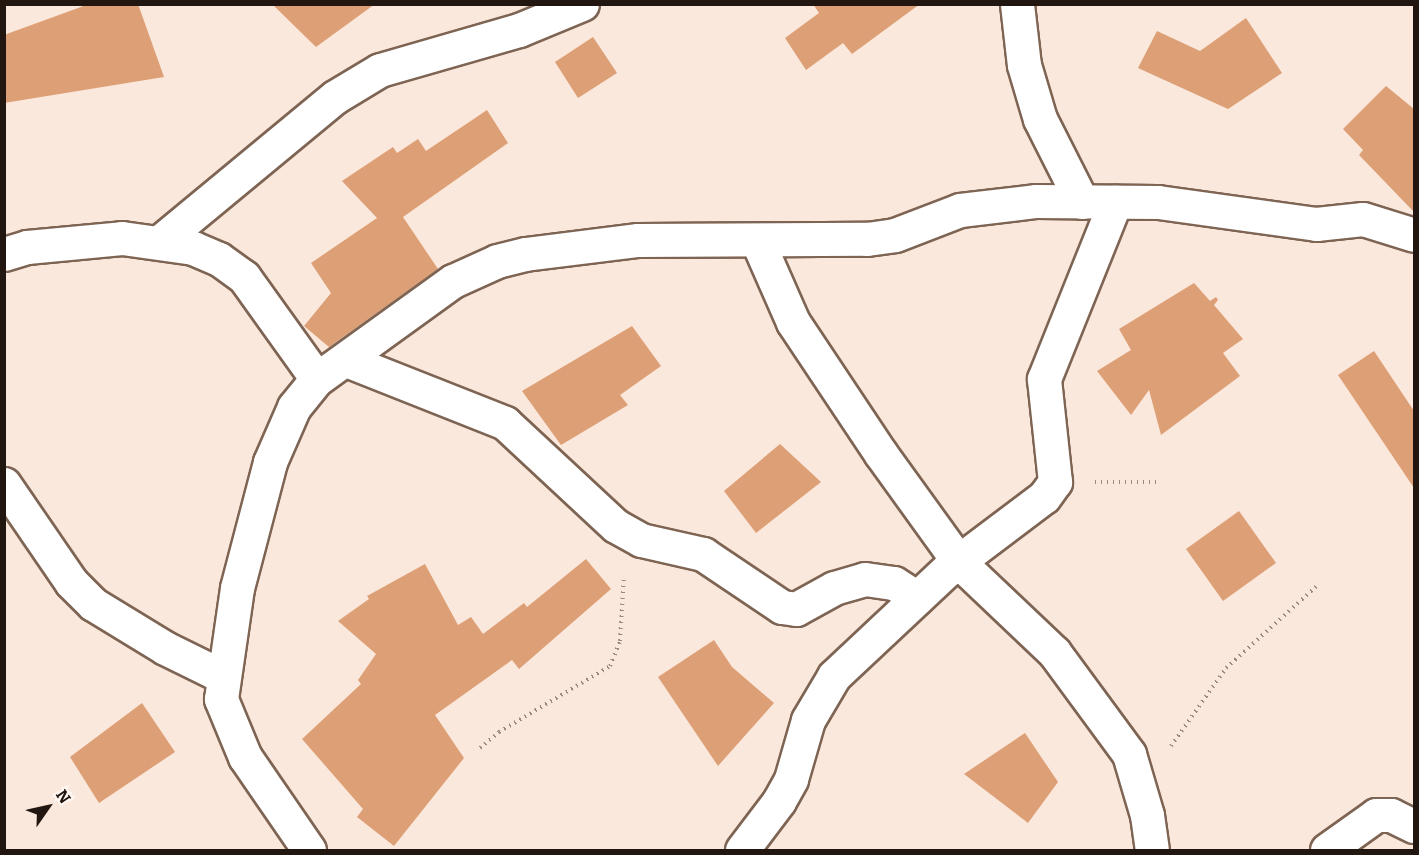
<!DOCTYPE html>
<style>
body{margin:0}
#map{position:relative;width:1419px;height:855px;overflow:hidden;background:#fbe8dc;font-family:Bitter,serif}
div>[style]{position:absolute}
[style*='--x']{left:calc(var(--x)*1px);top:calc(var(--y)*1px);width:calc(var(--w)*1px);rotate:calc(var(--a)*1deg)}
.building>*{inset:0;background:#dd9f75}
.path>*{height:4px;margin-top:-2px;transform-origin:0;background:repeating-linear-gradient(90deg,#998a80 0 1.5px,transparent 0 6px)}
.roads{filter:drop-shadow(2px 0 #7e6453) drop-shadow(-2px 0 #7e6453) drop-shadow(0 2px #7e6453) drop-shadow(0 -2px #7e6453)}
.minor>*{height:33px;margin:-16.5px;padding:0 16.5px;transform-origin:16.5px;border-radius:16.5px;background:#fff}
span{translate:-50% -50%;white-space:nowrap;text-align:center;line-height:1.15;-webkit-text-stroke:4.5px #fff8f4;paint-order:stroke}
.frame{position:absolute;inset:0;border:6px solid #221710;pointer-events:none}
.north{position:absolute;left:18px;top:777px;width:60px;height:60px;-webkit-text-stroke:4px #fff8f4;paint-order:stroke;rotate:56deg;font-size:16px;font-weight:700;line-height:24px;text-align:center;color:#221710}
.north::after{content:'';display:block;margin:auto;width:21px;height:27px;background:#221710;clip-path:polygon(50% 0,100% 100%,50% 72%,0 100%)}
</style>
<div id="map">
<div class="building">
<i style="clip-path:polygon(89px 4px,138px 4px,164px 77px,4px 103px,4px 35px)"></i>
<i style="clip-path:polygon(272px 4px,375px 4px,316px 47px)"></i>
<i style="clip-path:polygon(813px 4px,920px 4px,852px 54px,843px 43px,806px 70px,785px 38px,819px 13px)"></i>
<i style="clip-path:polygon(1246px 18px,1282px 73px,1228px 109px,1138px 68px,1157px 31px,1200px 51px)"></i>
<i style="clip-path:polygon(593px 37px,617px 73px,578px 98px,555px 62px)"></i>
<i style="clip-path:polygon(1386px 86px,1414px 109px,1414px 212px,1359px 155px,1363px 150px,1343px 129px)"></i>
<i style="clip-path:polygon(487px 110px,508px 143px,403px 217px,438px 269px,329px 347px,304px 326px,331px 293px,311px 263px,377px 218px,342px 181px,393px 147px,397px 153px,418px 139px,426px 151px)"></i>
<i style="clip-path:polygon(1194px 283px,1210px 301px,1216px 297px,1218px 300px,1214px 305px,1243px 339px,1223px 353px,1240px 376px,1161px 435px,1149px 390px,1131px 415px,1097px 371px,1131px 350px,1119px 329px)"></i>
<i style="clip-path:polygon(632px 326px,661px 366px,620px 395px,628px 405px,561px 445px,522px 391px)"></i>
<i style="clip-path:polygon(1374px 351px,1414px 411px,1414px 488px,1338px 375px)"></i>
<i style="clip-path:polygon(780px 444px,821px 482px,756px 533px,724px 491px)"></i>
<i style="clip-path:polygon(1239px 511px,1276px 563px,1223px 601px,1186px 549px)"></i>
<i style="clip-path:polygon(586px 559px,611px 589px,519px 669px,512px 660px,435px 715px,464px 758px,394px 846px,357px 817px,363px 809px,302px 739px,361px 684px,358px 680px,376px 654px,338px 621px,369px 599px,367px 596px,425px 564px,458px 625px,471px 617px,483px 634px,524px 603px,527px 607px)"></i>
<i style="clip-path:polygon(714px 640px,732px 667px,774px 703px,718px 766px,658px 677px)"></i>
<i style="clip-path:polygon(142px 703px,175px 752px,99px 803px,70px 757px)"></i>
<i style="clip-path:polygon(1025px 733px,1058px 782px,1028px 823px,964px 774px)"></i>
</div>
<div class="path">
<i style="--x:1095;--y:482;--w:64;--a:0"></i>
<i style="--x:1171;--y:746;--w:95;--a:-54.8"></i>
<i style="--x:1226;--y:668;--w:124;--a:-42.1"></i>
<i style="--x:480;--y:748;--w:25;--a:-40"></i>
<i style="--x:499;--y:732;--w:129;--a:-30.7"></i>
<i style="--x:610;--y:666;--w:27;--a:-68"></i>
<i style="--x:620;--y:641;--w:63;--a:-86.4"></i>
</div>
<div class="roads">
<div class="minor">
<i style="--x:1017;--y:4;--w:61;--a:83.5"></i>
<i style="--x:1024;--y:65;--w:56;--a:73.5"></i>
<i style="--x:1040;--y:119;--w:93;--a:63.2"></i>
<i style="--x:162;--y:240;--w:224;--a:-39.6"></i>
<i style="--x:335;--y:97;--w:52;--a:-31"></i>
<i style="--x:380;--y:70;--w:145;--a:-16.1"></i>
<i style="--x:519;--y:30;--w:68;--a:-22.4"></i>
<i style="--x:757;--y:240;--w:90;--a:66.3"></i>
<i style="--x:793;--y:322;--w:159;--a:56.3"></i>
<i style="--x:881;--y:454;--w:133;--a:54.2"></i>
<i style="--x:959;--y:562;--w:131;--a:43.5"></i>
<i style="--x:1054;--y:652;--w:127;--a:53.7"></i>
<i style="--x:1129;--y:754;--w:64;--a:73.6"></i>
<i style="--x:1147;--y:815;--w:35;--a:82"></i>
<i style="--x:4;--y:254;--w:24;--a:-17"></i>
<i style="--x:27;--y:247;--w:95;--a:-5.4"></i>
<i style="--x:122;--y:238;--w:72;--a:8"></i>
<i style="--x:193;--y:248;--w:28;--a:23"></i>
<i style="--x:219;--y:259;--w:31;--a:36"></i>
<i style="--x:244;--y:277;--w:125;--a:54.4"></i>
<i style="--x:317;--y:379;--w:168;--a:-35.8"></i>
<i style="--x:453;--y:281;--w:48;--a:-24.4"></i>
<i style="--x:497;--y:261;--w:29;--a:-14"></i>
<i style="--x:525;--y:254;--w:114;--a:-7.1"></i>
<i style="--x:638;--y:240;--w:229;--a:-0.3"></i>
<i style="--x:867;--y:239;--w:28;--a:-8"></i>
<i style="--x:895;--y:235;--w:70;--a:-21"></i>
<i style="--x:960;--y:210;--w:77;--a:-6.8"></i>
<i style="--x:1036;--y:201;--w:122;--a:0.5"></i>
<i style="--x:1158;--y:202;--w:160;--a:7.9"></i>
<i style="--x:1316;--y:224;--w:47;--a:-6.1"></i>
<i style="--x:1363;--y:219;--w:53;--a:17.4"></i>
<i style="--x:346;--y:360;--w:171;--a:21.6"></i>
<i style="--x:505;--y:423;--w:151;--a:42.9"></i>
<i style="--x:616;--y:526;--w:29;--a:29"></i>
<i style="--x:641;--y:540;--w:64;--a:12.7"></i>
<i style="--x:703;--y:554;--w:95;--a:33.9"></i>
<i style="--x:782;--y:607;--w:14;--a:8"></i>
<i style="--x:796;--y:609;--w:43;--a:-28.9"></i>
<i style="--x:834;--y:588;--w:32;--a:-16"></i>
<i style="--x:865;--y:579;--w:29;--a:8"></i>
<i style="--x:894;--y:583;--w:27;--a:33"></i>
<i style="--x:4;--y:484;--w:119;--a:55.6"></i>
<i style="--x:71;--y:582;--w:31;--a:45"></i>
<i style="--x:93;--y:604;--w:84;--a:31.4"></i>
<i style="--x:165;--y:648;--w:64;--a:26.2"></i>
<i style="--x:309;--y:850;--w:113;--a:-124.5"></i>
<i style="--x:245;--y:757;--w:63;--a:-112.5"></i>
<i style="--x:221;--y:699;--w:112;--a:-81.8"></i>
<i style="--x:237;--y:588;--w:130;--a:-75.3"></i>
<i style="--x:270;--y:462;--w:60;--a:-66.4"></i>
<i style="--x:294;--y:407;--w:36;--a:-51"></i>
<i style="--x:742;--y:850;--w:61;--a:-52.9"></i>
<i style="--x:779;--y:801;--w:25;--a:-61"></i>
<i style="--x:791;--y:779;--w:61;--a:-73.9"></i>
<i style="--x:808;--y:720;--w:51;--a:-59.4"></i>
<i style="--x:834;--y:676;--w:155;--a:-43.2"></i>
<i style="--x:947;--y:570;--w:121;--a:-37"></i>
<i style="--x:1044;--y:497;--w:19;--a:-54"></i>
<i style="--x:1055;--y:482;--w:104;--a:-96.1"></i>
<i style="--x:1044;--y:379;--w:191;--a:-68.1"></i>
<i style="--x:1327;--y:850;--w:60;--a:-35.5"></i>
<i style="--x:1376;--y:815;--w:15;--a:0"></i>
<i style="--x:1391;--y:815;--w:25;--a:26"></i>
</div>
</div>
<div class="frame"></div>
<div class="north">N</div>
</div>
